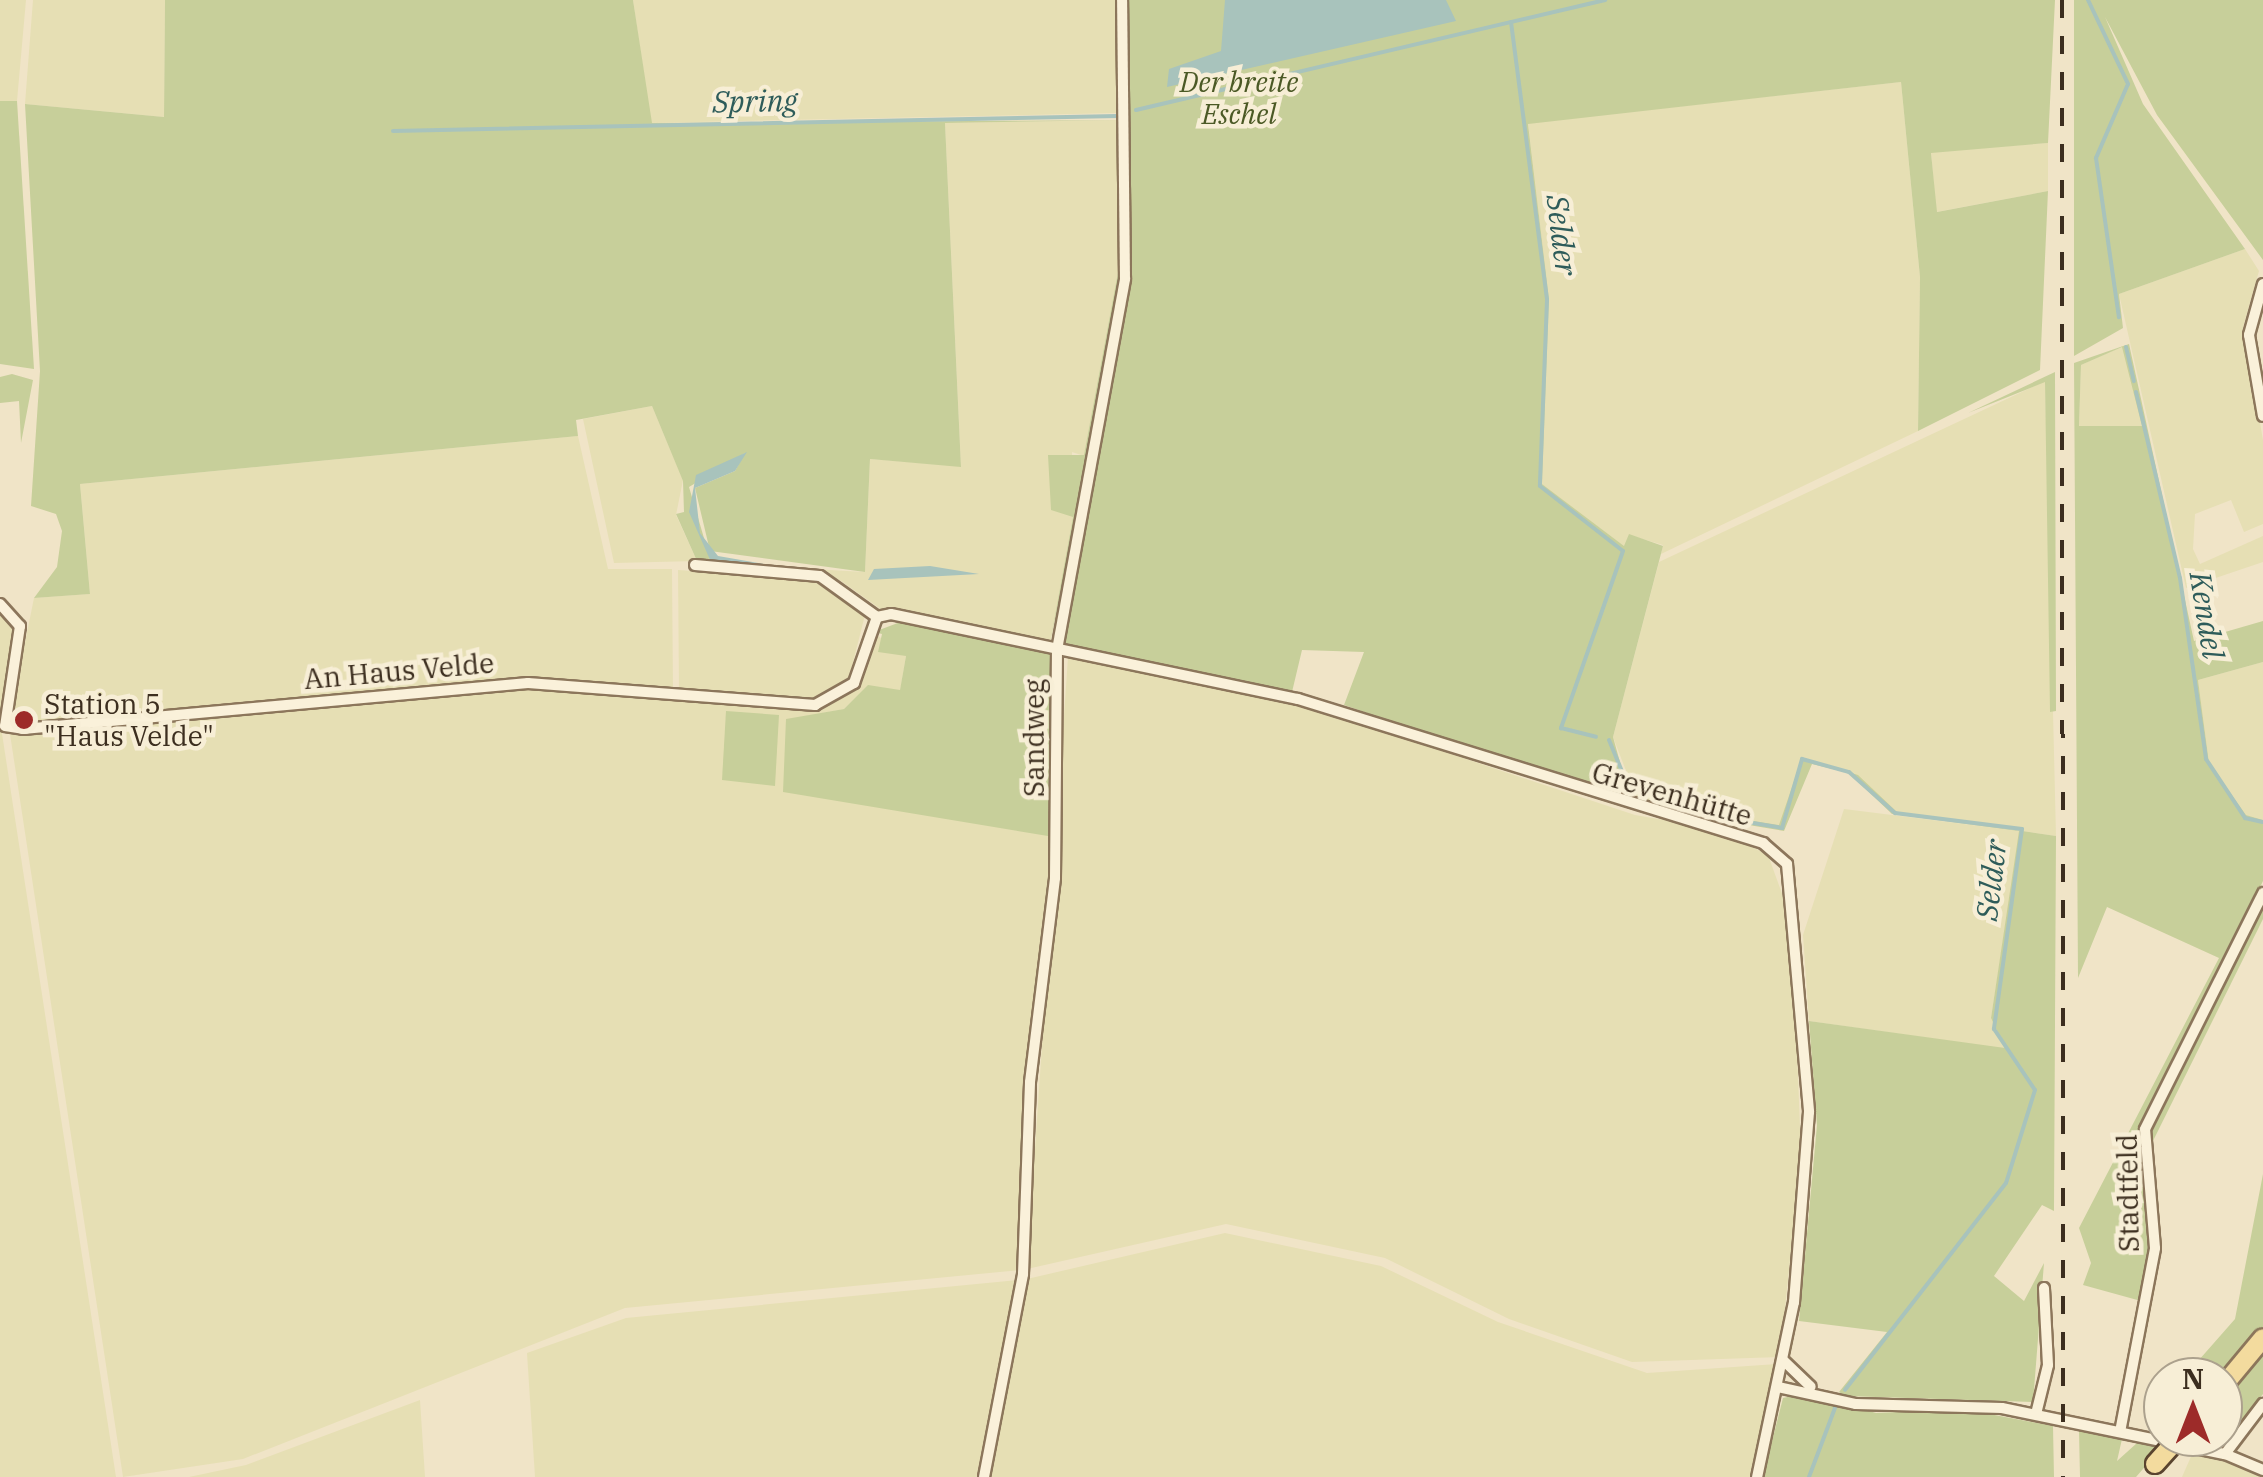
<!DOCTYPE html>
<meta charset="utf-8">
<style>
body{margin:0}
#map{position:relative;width:2263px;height:1477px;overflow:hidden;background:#f0e4c7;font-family:"IBM Plex Serif",serif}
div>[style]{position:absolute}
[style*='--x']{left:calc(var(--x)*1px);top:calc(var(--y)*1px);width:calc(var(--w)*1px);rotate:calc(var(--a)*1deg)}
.farmland>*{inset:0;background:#e6dfb4}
.green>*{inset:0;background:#c7cf9a}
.water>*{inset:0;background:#a8c3bc}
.stream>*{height:4px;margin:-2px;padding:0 2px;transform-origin:2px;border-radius:2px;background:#a8c3bc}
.roads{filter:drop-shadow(2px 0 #8c765b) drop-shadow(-2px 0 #8c765b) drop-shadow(0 2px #8c765b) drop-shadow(0 -2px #8c765b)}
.minor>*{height:10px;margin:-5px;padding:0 5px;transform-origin:5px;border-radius:5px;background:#faf1da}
.primary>*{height:18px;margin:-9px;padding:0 9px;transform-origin:9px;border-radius:9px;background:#f3db9e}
.rail>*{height:4px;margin-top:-2px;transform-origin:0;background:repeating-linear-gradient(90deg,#3c2e1f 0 18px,transparent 0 36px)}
.bridges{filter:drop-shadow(2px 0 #5a442f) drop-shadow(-2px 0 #5a442f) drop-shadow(0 2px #5a442f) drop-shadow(0 -2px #5a442f)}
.primary-bridge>*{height:18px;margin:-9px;padding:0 9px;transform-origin:9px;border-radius:9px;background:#f3db9e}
.dots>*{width:28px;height:28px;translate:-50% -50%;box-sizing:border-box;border:5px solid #f7eed6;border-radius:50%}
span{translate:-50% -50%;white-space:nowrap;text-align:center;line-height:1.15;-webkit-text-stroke:9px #f7eed6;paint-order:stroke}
.park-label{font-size:28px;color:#4b5925;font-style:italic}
.street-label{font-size:28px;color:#3c2e1f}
.poi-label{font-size:28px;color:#3c2e1f}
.left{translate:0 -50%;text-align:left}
.water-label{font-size:30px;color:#2e5c5a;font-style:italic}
.north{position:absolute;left:2143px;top:1357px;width:100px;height:100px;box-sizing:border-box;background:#f7eed6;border:2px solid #aca18d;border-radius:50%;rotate:0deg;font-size:28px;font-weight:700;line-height:40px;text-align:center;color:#3c2e1f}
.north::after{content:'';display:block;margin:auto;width:35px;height:45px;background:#9d2b29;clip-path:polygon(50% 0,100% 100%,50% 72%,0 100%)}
</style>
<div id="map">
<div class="farmland">
<i style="clip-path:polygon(0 0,26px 0,17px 101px,0 101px)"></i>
<i style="clip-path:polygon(33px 0,165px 0,164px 117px,25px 104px)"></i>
<i style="clip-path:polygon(633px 0,1118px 0,1118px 113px,651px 123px)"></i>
<i style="clip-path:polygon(1901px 82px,1920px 277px,1918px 431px,1661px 554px,1663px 545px,1629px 535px,1625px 547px,1542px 484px,1549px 299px,1528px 123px)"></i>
<i style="clip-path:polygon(1119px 120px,1124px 240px,1084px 456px,1072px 452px,1073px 517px,1050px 643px,882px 610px,841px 581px,793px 568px,865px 572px,870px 459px,961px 466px,945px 123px)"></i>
<i style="clip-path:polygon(2048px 143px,2048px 191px,1936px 212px,1931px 152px)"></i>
<i style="clip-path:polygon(2245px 249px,2259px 271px,2243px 327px,2263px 440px,2263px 524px,2244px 532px,2231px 500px,2195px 514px,2193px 549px,2200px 564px,2263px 536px,2263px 562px,2186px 588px,2119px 294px)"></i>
<i style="clip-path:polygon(2123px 346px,2142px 426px,2079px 426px,2081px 365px)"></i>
<i style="clip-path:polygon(2045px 381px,2056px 836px,1897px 812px,1849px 771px,1802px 758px,1780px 825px,1638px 802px,1613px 737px,1659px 562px)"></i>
<i style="clip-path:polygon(652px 406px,683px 480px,676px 515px,697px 561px,614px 563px,583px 419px)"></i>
<i style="clip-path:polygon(578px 436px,608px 569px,672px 569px,673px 692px,532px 677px,31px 724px,10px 717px,34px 598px,90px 594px,80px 484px)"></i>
<i style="clip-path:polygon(678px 570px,820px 580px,865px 615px,847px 686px,790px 705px,679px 692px)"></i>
<i style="clip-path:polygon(0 611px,15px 624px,1px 727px,116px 1477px,0 1477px)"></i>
<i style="clip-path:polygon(874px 633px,906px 656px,900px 691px,868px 686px,844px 709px,786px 720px,1054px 837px,1020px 1270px,625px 1308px,243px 1459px,123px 1477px,10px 734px,526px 690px,817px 710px,858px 687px)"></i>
<i style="clip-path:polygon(1068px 657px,1306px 706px,1635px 815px,1717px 829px,1768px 855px,1792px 921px,1801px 1153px,1780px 1357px,1632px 1362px,1509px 1319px,1385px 1258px,1226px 1224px,1027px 1269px)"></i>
<i style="clip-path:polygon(2263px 662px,2263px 820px,2246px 815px,2209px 763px,2198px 680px)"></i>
<i style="clip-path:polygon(1844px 809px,2020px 831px,1991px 1018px,2006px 1049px,1809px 1021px,1803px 935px)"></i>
<i style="clip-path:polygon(1225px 1233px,1381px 1266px,1498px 1322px,1647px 1373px,1777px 1364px,1750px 1477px,988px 1477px,1027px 1279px)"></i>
<i style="clip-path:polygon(1019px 1280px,981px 1477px,535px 1477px,527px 1353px,626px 1318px)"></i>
<i style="clip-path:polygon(420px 1400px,425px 1477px,189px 1477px,246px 1465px)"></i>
<i style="clip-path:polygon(2193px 1452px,2238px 1465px,2263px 1477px,2182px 1477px)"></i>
</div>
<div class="green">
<i style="clip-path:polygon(165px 0,633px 0,652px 123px,1119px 120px,945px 123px,961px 467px,870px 459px,865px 572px,710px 551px,695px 488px,735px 471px,745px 453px,689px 487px,711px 562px,697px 561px,676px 514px,684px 512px,683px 481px,652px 406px,576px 420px,578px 436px,80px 484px,90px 594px,34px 598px,57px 567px,62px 531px,56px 514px,31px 506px,40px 371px,25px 104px,164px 117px)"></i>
<i style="clip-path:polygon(1126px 0,2055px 0,2048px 143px,1931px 153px,1937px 212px,2048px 191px,2040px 370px,1918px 431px,1920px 277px,1901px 82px,1528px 124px,1549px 299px,1542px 484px,1624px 546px,1629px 534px,1663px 546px,1613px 737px,1628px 791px,1638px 802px,1779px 825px,1802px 758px,1858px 775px,1897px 812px,2056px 836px,2054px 1211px,2042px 1205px,1994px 1276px,2024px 1301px,2044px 1263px,2033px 1402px,1845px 1396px,1839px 1392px,1887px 1332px,1799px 1321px,1817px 1125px,1809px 1021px,2005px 1048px,1991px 1018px,2019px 831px,1892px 814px,1849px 773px,1812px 764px,1784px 831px,1641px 807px,1344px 705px,1364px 652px,1302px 650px,1292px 692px,1062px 643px,1127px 294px)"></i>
<i style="clip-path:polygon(2074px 0,2263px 0,2263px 260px,2157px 115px,2105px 17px,2143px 104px,2245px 249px,2119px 294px,2123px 328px,2074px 356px)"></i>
<i style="clip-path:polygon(0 101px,17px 101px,34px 369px,0 364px)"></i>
<i style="clip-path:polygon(1124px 240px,1117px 320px,1050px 643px,1073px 517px,1051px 510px,1048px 455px,1084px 455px)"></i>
<i style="clip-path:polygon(evenodd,2129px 344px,2194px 641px,2263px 621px,2263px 662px,2198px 680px,2209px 763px,2246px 815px,2263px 820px,2263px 881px,2140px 1133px,2150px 1248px,2141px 1301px,2083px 1285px,2091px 1263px,2079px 1228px,2219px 958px,2107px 907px,2078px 978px,2074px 363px,2129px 344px,2122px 347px,2142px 426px,2079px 426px,2081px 365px,2122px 347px)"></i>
<i style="clip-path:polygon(2055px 372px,2056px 711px,2050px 712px,2045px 382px,1968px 413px)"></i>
<i style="clip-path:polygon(12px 374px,33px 380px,21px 443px,19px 401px,0 403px,0 377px)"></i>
<i style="clip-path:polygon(903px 621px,1052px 653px,1054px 837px,783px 792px,786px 719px,844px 709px,868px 685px,900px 690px,906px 656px,878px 652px,882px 634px,874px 632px)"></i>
<i style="clip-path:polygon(726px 711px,779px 715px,775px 786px,722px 780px)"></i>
<i style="clip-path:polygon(2263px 903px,2263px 919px,2149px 1149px,2154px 1122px)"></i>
<i style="clip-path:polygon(2263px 1174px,2263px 1327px,2222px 1377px,2184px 1377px,2235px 1319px)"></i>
<i style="clip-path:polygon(2263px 1347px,2263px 1394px,2221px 1445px,2166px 1437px,2223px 1437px,2223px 1397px)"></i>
<i style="clip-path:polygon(1806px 1393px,1876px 1413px,1963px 1409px,2053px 1426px,2054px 1477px,1763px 1477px,1783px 1398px)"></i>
<i style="clip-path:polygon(2079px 1431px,2122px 1439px,2117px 1461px,2137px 1443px,2162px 1447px,2136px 1477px,2080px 1477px)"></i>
</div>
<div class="water">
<i style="clip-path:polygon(1225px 0,1446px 0,1456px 21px,1167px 87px,1169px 69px,1221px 51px)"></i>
<i style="clip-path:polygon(747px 452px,735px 471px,695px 488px,700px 533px,718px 556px,781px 567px,711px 562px,689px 512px,696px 475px)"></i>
<i style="clip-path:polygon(930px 566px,979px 574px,868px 580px,874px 569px)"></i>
</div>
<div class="stream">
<i style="--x:2088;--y:0;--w:93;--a:64.5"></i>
<i style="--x:2128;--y:84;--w:81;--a:113.4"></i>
<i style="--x:2096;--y:158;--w:161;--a:81.8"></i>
<i style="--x:1511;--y:22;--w:280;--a:82.6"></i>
<i style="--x:1547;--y:300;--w:186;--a:92.2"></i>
<i style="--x:1540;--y:486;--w:105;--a:38.1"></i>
<i style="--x:1623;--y:551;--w:188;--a:109.3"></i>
<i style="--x:1561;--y:728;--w:36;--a:14"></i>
<i style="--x:1136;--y:110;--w:482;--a:-13.2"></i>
<i style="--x:393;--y:131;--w:725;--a:-1.19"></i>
<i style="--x:2126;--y:347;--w:35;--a:77"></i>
<i style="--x:2136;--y:392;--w:191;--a:76.7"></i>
<i style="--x:2180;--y:578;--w:183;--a:81.8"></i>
<i style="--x:2206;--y:759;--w:71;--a:56.5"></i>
<i style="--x:2245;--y:818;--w:18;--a:13"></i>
<i style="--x:1609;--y:740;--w:63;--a:67.5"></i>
<i style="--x:1669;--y:809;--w:115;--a:9.5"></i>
<i style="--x:1782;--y:828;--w:72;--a:-73.8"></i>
<i style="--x:1802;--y:759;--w:49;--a:15.5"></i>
<i style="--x:1849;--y:772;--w:62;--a:41.7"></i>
<i style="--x:1895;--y:813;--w:128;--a:7.2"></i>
<i style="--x:2022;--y:829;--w:202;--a:98"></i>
<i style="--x:1994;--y:1029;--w:73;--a:56.1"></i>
<i style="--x:2035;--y:1090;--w:97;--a:107.3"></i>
<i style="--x:2006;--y:1183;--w:262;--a:127.9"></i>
<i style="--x:1809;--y:1477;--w:77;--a:-69.4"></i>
</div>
<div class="roads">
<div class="minor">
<i style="--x:2263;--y:284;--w:53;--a:105.4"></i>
<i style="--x:2249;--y:335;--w:82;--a:80.2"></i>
<i style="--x:695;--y:565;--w:125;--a:5"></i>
<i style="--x:820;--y:576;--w:70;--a:35.7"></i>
<i style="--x:0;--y:604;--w:30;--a:48"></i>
<i style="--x:20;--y:626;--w:101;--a:98.5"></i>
<i style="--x:5;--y:726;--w:18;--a:9"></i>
<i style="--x:23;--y:729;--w:507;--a:-5.2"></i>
<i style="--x:528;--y:683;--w:288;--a:4.4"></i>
<i style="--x:815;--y:705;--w:45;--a:-29.4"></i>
<i style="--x:854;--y:683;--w:70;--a:-70.8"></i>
<i style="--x:877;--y:617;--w:14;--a:-12"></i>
<i style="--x:891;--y:614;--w:416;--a:11.8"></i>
<i style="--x:1298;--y:699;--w:487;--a:17.2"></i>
<i style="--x:1763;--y:843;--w:32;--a:41"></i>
<i style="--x:1787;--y:864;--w:249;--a:84.9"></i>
<i style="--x:1809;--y:1112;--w:191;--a:94.5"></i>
<i style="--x:1794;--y:1302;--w:179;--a:101.9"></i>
<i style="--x:1784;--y:1361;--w:37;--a:44"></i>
<i style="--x:1778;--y:1387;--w:80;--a:12.3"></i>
<i style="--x:1856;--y:1404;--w:146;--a:1.6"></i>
<i style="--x:2002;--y:1408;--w:228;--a:11.7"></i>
<i style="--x:2225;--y:1454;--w:41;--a:22.8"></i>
<i style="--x:2036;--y:1414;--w:50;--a:-76.2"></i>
<i style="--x:2048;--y:1365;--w:77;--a:-93"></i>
<i style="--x:2120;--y:1432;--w:187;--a:-79.2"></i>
<i style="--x:2155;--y:1248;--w:119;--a:-94.8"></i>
<i style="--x:2145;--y:1129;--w:264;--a:-63.4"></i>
<i style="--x:2225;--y:1454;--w:63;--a:-52.8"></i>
<i style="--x:984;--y:1477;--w:207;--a:-79.1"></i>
<i style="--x:1023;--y:1274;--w:192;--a:-87.9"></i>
<i style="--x:1030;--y:1082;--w:206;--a:-83"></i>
<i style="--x:1055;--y:878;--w:228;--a:-89.5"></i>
<i style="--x:1057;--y:650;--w:377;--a:-79.6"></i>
<i style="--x:1125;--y:279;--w:279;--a:-90.6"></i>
</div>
<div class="primary">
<i style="--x:2223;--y:1386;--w:62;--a:-50.2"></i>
</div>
</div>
<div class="rail">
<i style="--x:2062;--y:0;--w:1477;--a:89.96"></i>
</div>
<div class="bridges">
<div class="primary-bridge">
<i style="--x:2155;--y:1464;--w:36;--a:-48"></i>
</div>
</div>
<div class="dots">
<i style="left:24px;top:720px;background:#9d2b29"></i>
</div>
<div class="park-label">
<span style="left:1239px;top:98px">Der breite<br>Eschel</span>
</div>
<div class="street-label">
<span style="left:399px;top:671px;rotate:-5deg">An Haus Velde</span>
<span style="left:1034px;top:738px;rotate:-90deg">Sandweg</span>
<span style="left:1672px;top:794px;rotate:16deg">Grevenhütte</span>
<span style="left:2128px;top:1193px;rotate:-91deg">Stadtfeld</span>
</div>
<div class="poi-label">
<span class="left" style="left:44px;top:720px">Station 5<br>"Haus Velde"</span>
</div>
<div class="water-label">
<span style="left:755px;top:101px;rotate:-1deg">Spring</span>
<span style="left:1562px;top:235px;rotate:83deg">Selder</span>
<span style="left:2207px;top:615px;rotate:81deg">Kendel</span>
<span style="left:1991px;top:880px;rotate:-83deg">Selder</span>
</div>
<div class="north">N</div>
</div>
